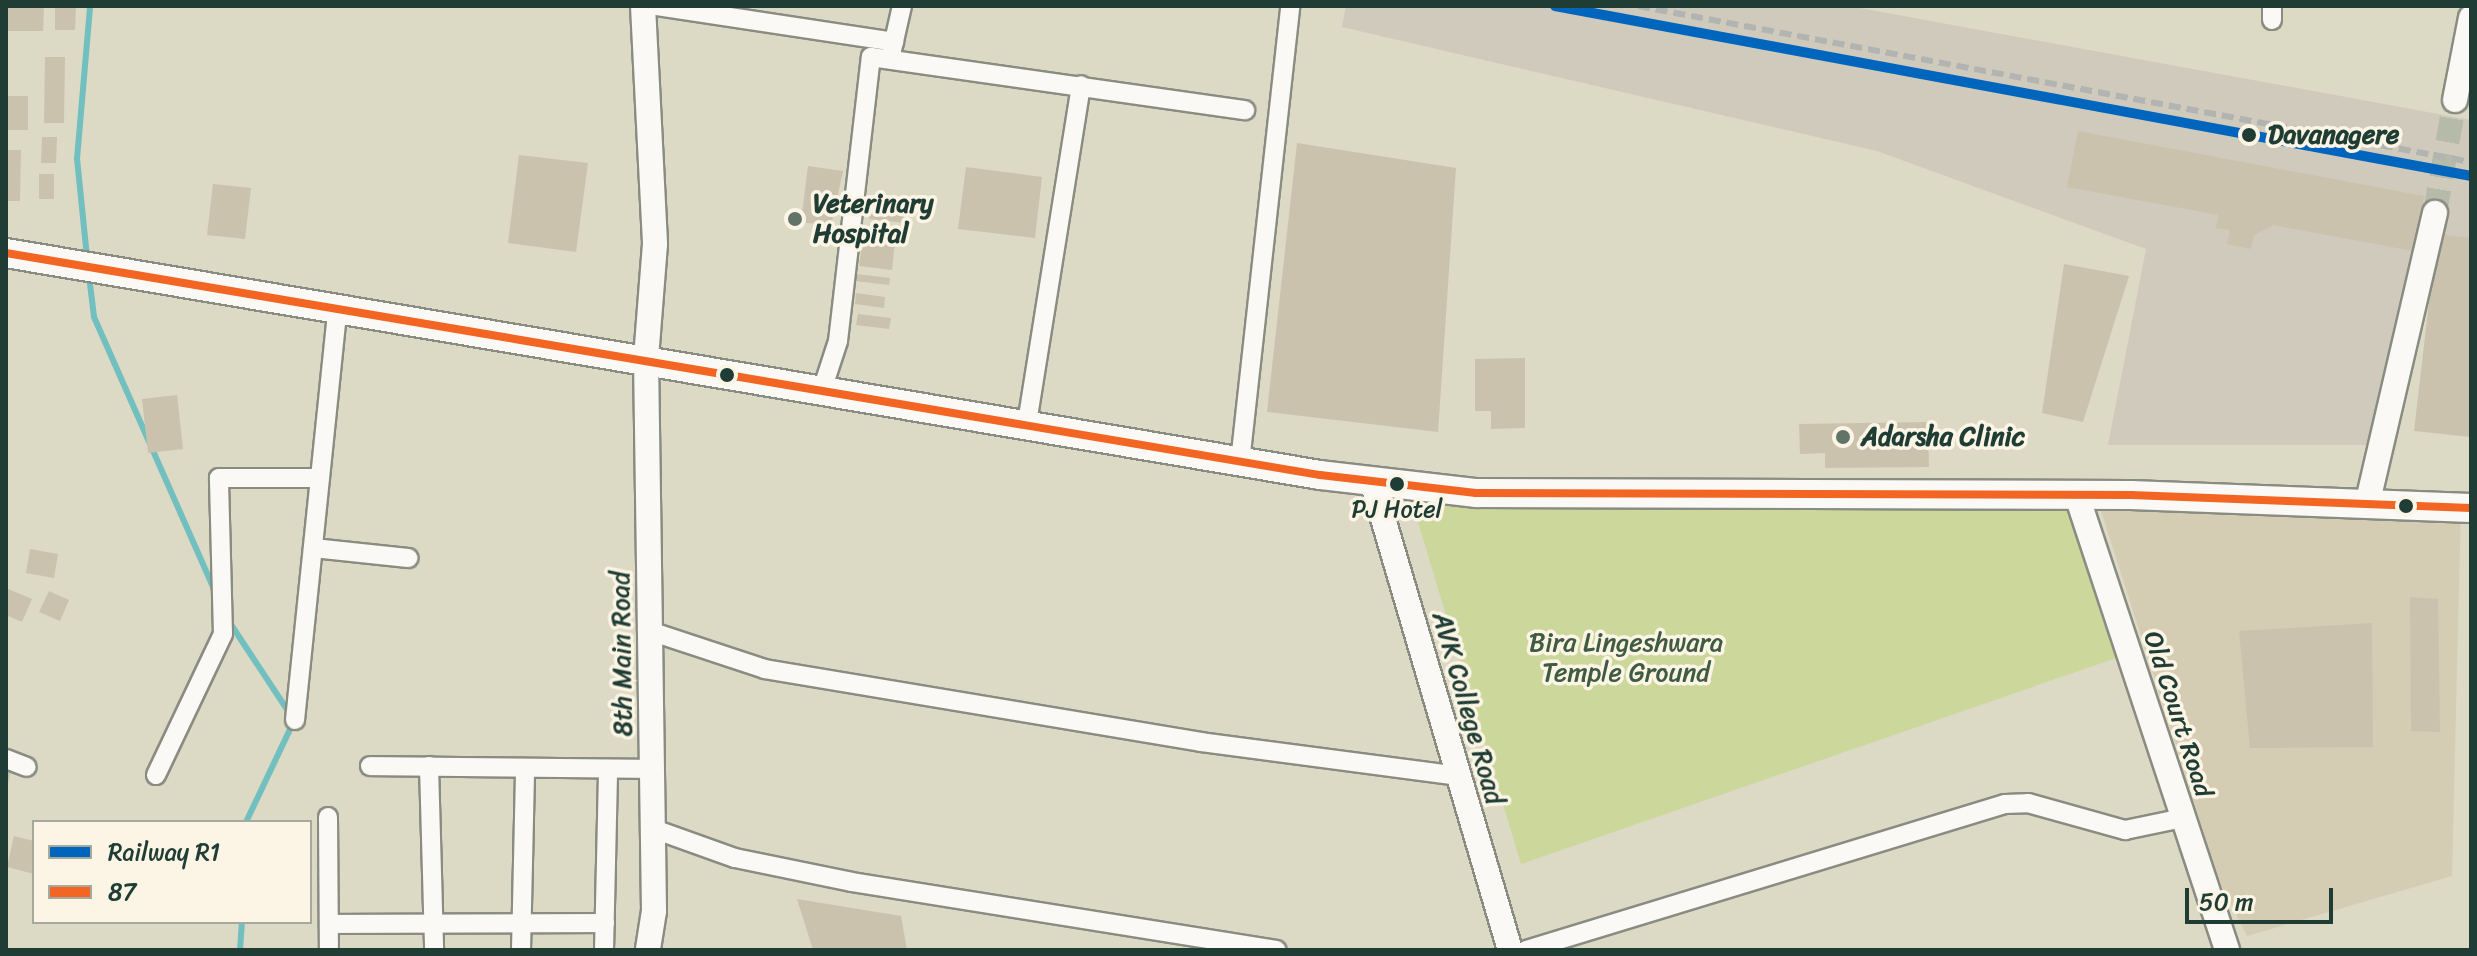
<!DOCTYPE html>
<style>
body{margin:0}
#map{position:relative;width:2477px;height:956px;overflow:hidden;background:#dcd9c5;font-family:Sriracha,sans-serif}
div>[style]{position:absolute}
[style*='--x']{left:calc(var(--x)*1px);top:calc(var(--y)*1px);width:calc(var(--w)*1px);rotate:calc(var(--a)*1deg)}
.built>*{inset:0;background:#d5ccb4}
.industrial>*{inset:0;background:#cfcabb}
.green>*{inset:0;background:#cbd79b}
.stream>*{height:6px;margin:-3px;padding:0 3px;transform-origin:3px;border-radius:3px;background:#72bfbf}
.building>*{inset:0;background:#cbc2ae}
.secondary-tunnel>*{height:24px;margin-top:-12px;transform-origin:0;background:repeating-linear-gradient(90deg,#b6baa8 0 24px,transparent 0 36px)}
.roads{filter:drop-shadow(2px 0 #898c81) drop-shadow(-2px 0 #898c81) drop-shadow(0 2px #898c81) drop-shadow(0 -2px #898c81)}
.street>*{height:18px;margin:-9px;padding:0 9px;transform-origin:9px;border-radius:9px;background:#faf9f6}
.secondary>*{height:24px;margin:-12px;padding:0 12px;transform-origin:12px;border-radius:12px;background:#faf9f6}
.primary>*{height:28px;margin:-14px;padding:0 14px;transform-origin:14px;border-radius:14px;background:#faf9f6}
.rail>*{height:6px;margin-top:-3px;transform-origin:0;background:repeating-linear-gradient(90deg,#b1b4b0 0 12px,transparent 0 18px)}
.bus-1>*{height:8px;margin:-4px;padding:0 4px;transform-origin:4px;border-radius:4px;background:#f26522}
.rail-1>*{height:10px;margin:-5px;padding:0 5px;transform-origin:5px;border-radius:5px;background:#0065bd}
.dots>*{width:22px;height:22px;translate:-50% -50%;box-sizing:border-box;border:4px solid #fcf5e5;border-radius:50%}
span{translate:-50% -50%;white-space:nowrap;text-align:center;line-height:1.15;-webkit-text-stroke:7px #fcf5e5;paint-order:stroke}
.bus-label{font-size:24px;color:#1f3d34}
.stop-label{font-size:26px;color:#1f3d34;font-weight:700}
.left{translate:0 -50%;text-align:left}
.poi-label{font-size:26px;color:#1f3d34;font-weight:700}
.park-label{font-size:26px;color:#3f5b42}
.street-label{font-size:26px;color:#1f3d34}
.frame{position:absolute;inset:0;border:8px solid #1f3d34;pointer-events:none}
.legend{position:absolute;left:32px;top:820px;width:280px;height:104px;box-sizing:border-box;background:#fcf5e5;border:2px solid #a4ab9e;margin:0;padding:10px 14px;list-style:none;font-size:24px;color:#1f3d34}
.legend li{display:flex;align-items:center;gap:16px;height:40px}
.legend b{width:40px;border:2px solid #a4ab9e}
.scale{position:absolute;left:2185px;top:888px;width:148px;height:36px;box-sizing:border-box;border:4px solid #1f3d34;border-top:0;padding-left:10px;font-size:24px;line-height:28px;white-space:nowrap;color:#1f3d34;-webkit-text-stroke:6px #fcf5e5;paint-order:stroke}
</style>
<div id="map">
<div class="built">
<i style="clip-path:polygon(2096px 495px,2461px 505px,2452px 876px,2247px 936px,2219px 880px)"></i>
</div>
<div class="industrial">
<i style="clip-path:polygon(1346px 6px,1849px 6px,2471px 120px,2471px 241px,2416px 237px,2370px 445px,2108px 445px,2146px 249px,1877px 151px,1342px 27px)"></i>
</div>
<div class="green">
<i style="clip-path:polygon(1409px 492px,2067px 503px,2116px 658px,1521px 864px)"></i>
</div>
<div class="stream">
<i style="--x:87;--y:257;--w:99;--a:-95.8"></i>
<i style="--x:77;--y:159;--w:154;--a:-85.1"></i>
<i style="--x:89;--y:276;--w:41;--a:83"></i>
<i style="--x:94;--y:317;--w:300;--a:66.2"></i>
<i style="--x:230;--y:623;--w:109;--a:56.6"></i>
<i style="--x:246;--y:822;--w:110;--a:-64.6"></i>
<i style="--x:240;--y:950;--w:28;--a:-86"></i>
</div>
<div class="building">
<i style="clip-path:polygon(6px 6px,44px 6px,43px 31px,6px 31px)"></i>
<i style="clip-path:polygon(55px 6px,76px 6px,75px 30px,55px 30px)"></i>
<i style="clip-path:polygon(45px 57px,65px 57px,64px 123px,44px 123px)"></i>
<i style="clip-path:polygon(6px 96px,28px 96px,28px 130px,6px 130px)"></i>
<i style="clip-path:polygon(2078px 131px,2424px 196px,2413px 251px,2273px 225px,2254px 235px,2251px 249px,2227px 244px,2230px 230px,2216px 228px,2218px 215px,2067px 187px)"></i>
<i style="clip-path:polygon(42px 137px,57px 137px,56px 163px,41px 163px)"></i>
<i style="clip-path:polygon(1297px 143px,1456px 168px,1438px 432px,1267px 412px)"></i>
<i style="clip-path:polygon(6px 150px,21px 150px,20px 201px,6px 201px)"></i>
<i style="clip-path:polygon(519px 155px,588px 163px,576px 252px,508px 243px)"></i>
<i style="clip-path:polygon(808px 166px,843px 171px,831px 226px,801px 222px)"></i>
<i style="clip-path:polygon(966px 167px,1042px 177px,1035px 238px,958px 229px)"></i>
<i style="clip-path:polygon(39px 174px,54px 174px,54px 199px,39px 199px)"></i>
<i style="clip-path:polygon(213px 184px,251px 188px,245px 239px,207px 235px)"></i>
<i style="clip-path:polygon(871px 203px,908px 208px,906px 223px,869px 219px)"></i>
<i style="clip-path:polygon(2437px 234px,2471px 238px,2471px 437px,2414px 431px)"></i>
<i style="clip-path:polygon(863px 238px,895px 241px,892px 270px,859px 266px)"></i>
<i style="clip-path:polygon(2064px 264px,2129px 276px,2083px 422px,2042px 413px)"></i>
<i style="clip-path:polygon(856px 274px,890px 278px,889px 285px,855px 281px)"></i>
<i style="clip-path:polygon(856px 293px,885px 297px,884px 308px,855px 304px)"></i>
<i style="clip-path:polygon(858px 314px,891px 318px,889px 329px,856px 325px)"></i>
<i style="clip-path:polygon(1525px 358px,1525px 428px,1491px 429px,1491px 411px,1475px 411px,1475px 359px)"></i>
<i style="clip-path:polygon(177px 395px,183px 449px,148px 453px,142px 399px)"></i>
<i style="clip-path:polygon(1928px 422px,1929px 467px,1825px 468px,1825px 453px,1800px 454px,1799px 424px)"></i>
<i style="clip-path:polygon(30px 549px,58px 554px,54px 578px,26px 573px)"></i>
<i style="clip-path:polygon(6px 588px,32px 599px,22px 622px,6px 615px)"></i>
<i style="clip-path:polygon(49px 591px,69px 600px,60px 621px,39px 612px)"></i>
<i style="clip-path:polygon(2410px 597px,2438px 599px,2440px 732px,2411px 731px)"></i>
<i style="clip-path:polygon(2372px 623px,2373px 747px,2250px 748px,2239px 631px)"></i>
<i style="clip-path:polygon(6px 752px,15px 754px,7px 788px,6px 788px)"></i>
<i style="clip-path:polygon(14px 836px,34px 841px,34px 874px,7px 867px)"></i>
<i style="clip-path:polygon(797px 899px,901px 916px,907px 950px,813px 950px)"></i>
</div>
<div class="secondary-tunnel">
<i style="--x:2435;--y:213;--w:115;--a:-80"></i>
</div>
<div class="roads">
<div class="street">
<i style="--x:657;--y:6;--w:240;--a:8.6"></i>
<i style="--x:2272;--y:20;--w:14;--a:-90"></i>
<i style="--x:892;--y:50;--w:45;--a:-77.2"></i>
<i style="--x:823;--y:387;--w:48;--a:-71.9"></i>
<i style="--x:838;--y:341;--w:286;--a:-83.4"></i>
<i style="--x:871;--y:57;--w:378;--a:8.1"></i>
<i style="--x:1027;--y:423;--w:342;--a:-80.9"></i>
<i style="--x:1240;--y:462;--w:459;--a:-83.7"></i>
<i style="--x:313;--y:548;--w:96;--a:6"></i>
<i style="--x:647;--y:630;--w:124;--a:18.3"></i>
<i style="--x:765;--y:669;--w:442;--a:9.5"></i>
<i style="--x:1201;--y:742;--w:259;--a:7.5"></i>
<i style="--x:295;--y:720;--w:415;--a:-84.1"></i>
<i style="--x:6;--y:759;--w:22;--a:21"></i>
<i style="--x:370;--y:766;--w:281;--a:0.6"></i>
<i style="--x:429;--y:766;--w:184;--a:88.4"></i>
<i style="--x:156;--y:775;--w:156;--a:-64.6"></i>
<i style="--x:223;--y:634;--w:156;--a:-91.5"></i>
<i style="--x:219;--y:478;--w:101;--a:0"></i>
<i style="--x:328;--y:817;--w:133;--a:89.6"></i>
<i style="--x:651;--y:828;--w:89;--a:19.7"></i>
<i style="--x:735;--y:858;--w:119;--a:11.6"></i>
<i style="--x:852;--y:882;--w:430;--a:9.1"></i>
<i style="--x:329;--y:924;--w:276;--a:-0.2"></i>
<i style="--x:521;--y:950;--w:182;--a:-88.7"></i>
<i style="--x:604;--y:950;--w:181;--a:-88.7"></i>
<i style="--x:1526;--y:950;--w:501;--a:-16.95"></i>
<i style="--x:2005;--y:804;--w:23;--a:-2"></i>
<i style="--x:2028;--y:803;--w:101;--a:15.6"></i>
<i style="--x:2125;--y:830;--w:59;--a:-11.7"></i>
</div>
<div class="secondary">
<i style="--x:643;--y:6;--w:238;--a:87.1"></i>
<i style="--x:655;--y:244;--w:114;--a:94.5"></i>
<i style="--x:646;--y:358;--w:553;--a:89.17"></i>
<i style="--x:654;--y:911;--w:39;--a:99"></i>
<i style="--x:2455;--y:100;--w:84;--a:-79"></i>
<i style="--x:1372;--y:481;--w:489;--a:73.6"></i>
<i style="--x:2077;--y:496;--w:478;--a:71.7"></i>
<i style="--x:2367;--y:505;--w:300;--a:-76.9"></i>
</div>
<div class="primary">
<i style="--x:6;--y:253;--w:1333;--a:9.59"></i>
<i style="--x:1320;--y:475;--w:157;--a:6.6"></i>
<i style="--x:1476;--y:493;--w:655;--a:0.17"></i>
<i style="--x:2131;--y:495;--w:340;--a:2.2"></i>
</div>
</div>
<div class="rail">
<i style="--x:1638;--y:6;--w:847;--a:10.61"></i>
</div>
<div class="bus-1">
<i style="--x:6;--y:253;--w:1333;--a:9.59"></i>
<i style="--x:1320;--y:475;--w:157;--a:6.6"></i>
<i style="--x:1476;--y:493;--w:655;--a:0.17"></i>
<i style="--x:2131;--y:495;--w:340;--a:2.2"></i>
</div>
<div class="rail-1">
<i style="--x:1555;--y:6;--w:932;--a:10.51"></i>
</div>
<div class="dots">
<i style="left:2249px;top:135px;background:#1f3d34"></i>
<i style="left:795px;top:219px;background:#617467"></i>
<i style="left:727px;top:375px;background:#1f3d34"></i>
<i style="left:1843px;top:437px;background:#617467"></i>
<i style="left:1397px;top:484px;background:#1f3d34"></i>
<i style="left:2406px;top:506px;background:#1f3d34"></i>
</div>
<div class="bus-label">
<span style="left:1397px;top:510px">PJ Hotel</span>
</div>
<div class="stop-label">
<span class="left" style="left:2268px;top:135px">Davanagere</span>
</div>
<div class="poi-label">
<span class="left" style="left:813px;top:219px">Veterinary<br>Hospital</span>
<span class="left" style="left:1861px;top:437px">Adarsha Clinic</span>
</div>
<div class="park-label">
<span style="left:1626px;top:658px">Bira Lingeshwara<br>Temple Ground</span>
</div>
<div class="street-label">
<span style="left:622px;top:654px;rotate:-91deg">8th Main Road</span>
<span style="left:1468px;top:708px;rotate:74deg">AVK College Road</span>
<span style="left:2178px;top:714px;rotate:72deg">Old Court Road</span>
</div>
<div class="frame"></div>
<ul class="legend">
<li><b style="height:10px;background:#0065bd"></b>Railway R1</li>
<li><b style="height:10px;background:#f26522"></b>87</li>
</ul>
<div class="scale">50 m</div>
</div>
